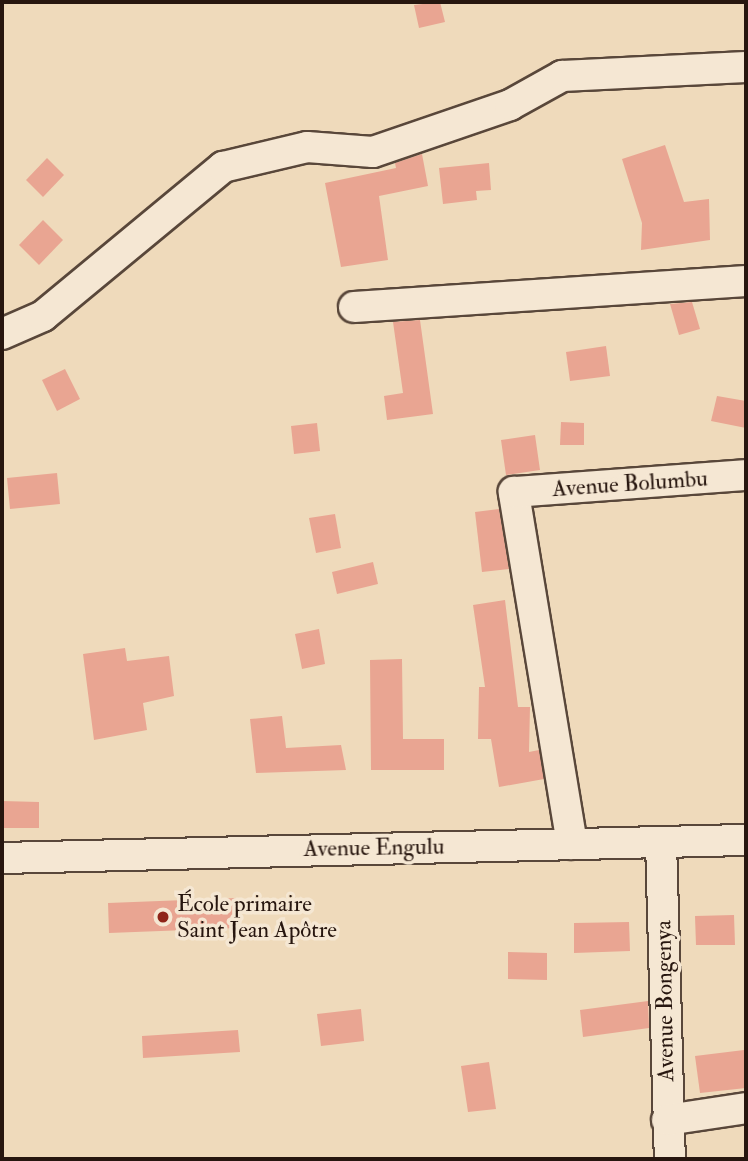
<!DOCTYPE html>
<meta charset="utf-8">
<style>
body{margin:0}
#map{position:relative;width:748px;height:1161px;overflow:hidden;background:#efdabb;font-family:"IM FELL Double Pica",serif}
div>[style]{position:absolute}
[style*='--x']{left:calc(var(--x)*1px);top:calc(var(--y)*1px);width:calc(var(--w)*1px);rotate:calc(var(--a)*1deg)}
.building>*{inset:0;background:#e9a592}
.roads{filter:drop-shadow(2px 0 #59473a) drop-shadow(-2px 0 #59473a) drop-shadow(0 2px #59473a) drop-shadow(0 -2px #59473a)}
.minor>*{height:30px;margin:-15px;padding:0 15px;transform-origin:15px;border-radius:15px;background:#f5e7d3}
.dots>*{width:19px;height:19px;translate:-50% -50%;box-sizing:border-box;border:4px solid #f5e7d3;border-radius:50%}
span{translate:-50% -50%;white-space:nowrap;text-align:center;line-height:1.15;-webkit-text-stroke:7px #f5e7d3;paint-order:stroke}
.street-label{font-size:23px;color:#27160f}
.poi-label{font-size:23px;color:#27160f}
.left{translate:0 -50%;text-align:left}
.frame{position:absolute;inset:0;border:4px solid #27160f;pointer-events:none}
</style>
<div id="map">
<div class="building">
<i style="clip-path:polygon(440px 2px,445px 22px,419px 28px,414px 5px)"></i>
<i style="clip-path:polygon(665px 145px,684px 202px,709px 199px,710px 240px,641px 250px,642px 223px,622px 159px)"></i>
<i style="clip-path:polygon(422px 154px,428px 186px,379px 196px,388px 260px,341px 267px,325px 183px,396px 168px,395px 163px)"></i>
<i style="clip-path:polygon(47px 158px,64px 175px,43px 197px,26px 180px)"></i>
<i style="clip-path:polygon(489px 163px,491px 190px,476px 191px,477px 200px,443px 204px,439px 168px)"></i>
<i style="clip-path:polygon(43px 220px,63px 240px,39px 265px,19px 245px)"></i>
<i style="clip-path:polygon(692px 302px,700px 329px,679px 335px,670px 304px)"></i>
<i style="clip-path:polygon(420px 320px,433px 414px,387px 420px,384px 396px,403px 393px,393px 322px)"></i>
<i style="clip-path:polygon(606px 346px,610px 376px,570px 381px,566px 352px)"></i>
<i style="clip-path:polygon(65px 369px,80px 399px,57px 411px,42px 380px)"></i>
<i style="clip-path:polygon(717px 396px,746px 401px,746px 428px,711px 421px)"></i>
<i style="clip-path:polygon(561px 422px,584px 423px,584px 445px,560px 445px)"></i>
<i style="clip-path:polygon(317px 423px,320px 451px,294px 454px,291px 426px)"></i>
<i style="clip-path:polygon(535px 435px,540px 470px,506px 475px,501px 440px)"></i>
<i style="clip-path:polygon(57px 473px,60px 504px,10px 509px,7px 478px)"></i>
<i style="clip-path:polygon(499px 509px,509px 569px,482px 572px,475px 512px)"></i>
<i style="clip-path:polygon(335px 514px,341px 548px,316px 553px,309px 518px)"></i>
<i style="clip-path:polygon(373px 562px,378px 584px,337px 594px,332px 572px)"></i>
<i style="clip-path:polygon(505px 600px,518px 707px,530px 707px,529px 752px,539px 750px,544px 779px,499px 787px,491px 739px,478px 739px,479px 687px,485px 687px,473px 605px)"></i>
<i style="clip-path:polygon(319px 629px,325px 664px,302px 669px,295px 634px)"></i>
<i style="clip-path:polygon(125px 648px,127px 661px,169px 656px,174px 696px,143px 703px,147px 730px,94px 740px,83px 654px)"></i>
<i style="clip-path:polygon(402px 659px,403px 739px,444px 739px,444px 770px,371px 770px,370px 660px)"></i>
<i style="clip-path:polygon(282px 716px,286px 748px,341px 745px,346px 770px,256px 773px,250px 719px)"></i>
<i style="clip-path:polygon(2px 801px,39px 802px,39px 828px,2px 828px)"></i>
<i style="clip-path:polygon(237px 898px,238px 928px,109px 933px,108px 903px)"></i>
<i style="clip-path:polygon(734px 915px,735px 945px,696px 945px,695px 916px)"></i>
<i style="clip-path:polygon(629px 922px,630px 951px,574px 953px,574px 923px)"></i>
<i style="clip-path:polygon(508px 952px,547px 953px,547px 980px,508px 979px)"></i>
<i style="clip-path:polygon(648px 1001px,649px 1028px,583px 1037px,580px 1010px)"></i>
<i style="clip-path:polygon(361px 1009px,364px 1041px,321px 1046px,317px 1014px)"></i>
<i style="clip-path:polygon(238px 1030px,240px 1052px,143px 1058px,142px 1036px)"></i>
<i style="clip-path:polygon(744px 1050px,746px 1088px,700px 1093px,695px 1056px)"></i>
<i style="clip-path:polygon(489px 1062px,496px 1109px,468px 1112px,461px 1066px)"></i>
</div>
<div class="roads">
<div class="minor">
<i style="--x:354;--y:307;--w:393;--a:-3.8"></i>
<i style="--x:2;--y:334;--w:45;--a:-23.7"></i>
<i style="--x:43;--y:316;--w:234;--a:-39.6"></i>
<i style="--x:223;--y:167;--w:86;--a:-13.4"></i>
<i style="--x:307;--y:147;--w:66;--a:4.3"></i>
<i style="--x:373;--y:152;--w:145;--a:-18.9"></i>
<i style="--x:510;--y:105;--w:60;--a:-29.1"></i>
<i style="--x:562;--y:76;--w:184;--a:-2.8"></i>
<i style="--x:661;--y:842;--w:317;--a:88.4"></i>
<i style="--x:572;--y:844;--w:357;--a:-99.4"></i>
<i style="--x:514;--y:492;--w:233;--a:-4.2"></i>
<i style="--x:2;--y:858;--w:744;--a:-1.39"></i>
<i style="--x:667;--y:1120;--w:80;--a:-8.6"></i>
</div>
</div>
<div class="dots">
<i style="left:163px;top:917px;background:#8f2418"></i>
</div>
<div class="street-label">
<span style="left:630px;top:484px;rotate:-4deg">Avenue Bolumbu</span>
<span style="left:374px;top:848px;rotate:-1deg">Avenue Engulu</span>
<span style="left:665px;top:1001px;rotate:-91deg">Avenue Bongenya</span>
</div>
<div class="poi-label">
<span class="left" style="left:177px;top:917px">École primaire<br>Saint Jean Apôtre</span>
</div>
<div class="frame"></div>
</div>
